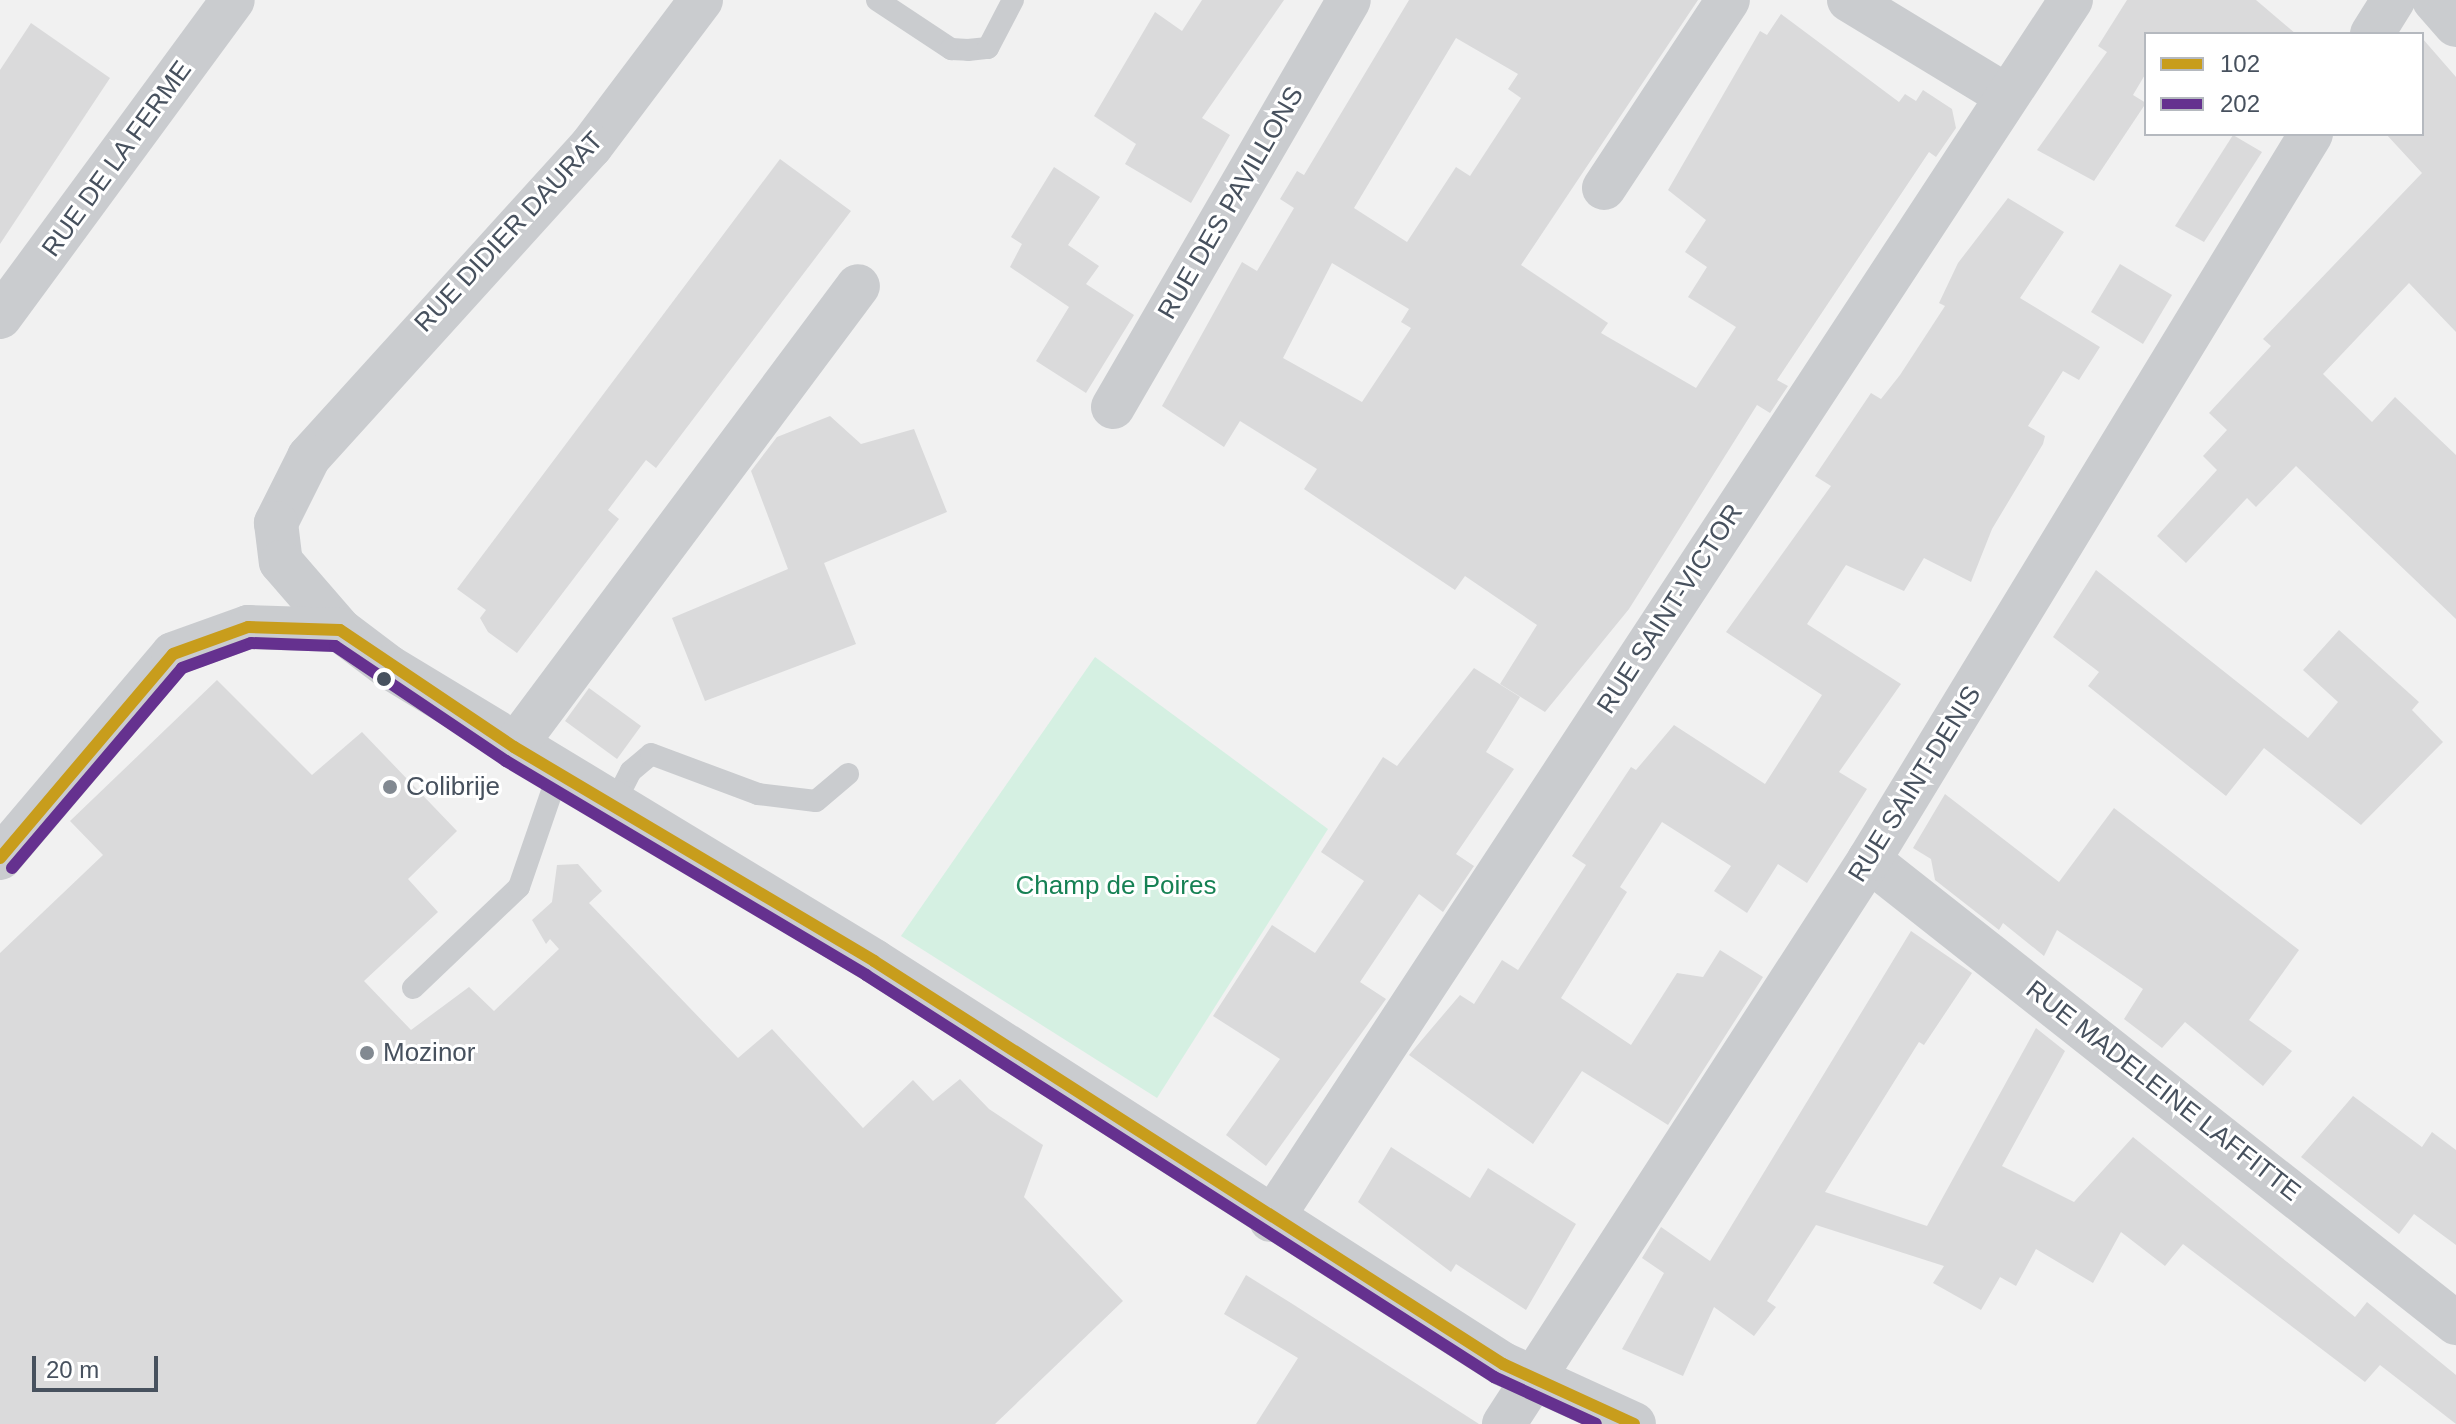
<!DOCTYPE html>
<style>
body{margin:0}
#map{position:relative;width:2456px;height:1424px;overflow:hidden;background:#f1f1f1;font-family:Helvetica,sans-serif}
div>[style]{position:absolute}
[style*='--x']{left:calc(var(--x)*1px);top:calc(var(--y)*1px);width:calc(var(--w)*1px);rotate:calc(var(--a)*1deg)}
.green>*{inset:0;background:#d5f0e2}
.building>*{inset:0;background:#dadadb}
.lane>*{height:22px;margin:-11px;padding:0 11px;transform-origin:11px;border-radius:11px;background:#cacccf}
.street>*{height:44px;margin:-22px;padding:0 22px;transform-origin:22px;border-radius:22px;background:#cacccf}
.bus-1>*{height:12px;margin:-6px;padding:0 6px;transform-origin:6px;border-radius:6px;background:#c89d1c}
.bus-2>*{height:12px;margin:-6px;padding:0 6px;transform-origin:6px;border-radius:6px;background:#65318f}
.dots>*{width:22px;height:22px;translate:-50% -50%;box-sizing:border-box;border:4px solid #fff;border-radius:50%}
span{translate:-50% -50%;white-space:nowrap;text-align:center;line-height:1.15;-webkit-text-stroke:6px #fff;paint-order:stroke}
.street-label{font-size:26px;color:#47515e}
.poi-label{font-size:26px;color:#47515e}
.left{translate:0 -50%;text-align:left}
.park-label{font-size:26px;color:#168154}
.legend{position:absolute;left:2144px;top:32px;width:280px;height:104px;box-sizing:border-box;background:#fff;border:2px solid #b5b9bf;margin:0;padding:10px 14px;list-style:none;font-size:24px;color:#47515e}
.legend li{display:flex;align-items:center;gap:16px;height:40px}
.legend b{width:40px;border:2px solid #b5b9bf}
.scale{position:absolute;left:32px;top:1356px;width:126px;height:36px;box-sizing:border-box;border:4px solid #47515e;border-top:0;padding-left:10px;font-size:24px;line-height:28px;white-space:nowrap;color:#47515e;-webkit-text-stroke:6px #fff;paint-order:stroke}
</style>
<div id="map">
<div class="green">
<i style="clip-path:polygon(1095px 657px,1328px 829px,1157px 1098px,901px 936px)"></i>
</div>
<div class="building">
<i style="clip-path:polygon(1202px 0,1284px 0,1202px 118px,1230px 135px,1191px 203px,1125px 164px,1136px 144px,1094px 116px,1155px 12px,1182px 31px)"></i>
<i style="clip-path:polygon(evenodd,1409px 0,1698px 0,1521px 265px,1608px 323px,1601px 333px,1696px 388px,1736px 327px,1688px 297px,1707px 267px,1685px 252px,1706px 220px,1668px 190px,1760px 31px,1767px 35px,1781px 14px,1899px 102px,1905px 94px,1916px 101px,1923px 90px,1952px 109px,1956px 128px,1936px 157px,1929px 152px,1777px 380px,1788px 386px,1770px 413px,1757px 405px,1629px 609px,1545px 712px,1500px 684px,1537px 625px,1465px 576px,1455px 590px,1304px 489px,1317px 469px,1240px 421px,1224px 447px,1162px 406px,1242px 262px,1257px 271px,1294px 208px,1280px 199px,1297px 171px,1304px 175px,1409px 0,1456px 38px,1518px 74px,1508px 89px,1521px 98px,1470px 176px,1456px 167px,1407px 242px,1354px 208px,1456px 38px,1409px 0,1332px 263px,1409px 309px,1401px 322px,1411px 328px,1362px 402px,1283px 358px,1332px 263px)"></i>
<i style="clip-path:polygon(2127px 0,2256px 0,2296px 34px,2146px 34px,2146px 73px,2133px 95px,2146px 103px,2094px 181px,2037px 150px,2107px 52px,2098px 46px)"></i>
<i style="clip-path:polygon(31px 23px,110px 78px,0 244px,0 70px)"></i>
<i style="clip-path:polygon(2422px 38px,2456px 77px,2456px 332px,2409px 283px,2323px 374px,2372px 422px,2395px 397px,2456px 455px,2456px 619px,2296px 466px,2256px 507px,2247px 498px,2186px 563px,2157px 536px,2217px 470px,2203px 456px,2227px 430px,2209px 413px,2271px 346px,2263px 339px,2422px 173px,2386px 134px,2422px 134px)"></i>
<i style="clip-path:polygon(2233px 135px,2262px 152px,2204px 242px,2175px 226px)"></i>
<i style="clip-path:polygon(780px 159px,851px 211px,656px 468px,646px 460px,608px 510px,619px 519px,517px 653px,488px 632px,480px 618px,486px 610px,457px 589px)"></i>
<i style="clip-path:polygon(1054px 167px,1100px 197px,1068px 245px,1099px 266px,1086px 284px,1134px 315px,1086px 393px,1036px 361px,1069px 307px,1010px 267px,1022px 244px,1011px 237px)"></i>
<i style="clip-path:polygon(2008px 198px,2064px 232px,2020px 298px,2100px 347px,2079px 380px,2063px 371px,2028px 426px,2045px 436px,2043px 444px,1992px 529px,1971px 582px,1924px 558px,1904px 591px,1846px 565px,1807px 624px,1901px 684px,1839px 772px,1867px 789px,1807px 883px,1778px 864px,1747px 913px,1714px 891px,1731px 866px,1662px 822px,1620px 887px,1627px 892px,1561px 998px,1631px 1045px,1677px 973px,1703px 977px,1720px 950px,1763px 977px,1668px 1125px,1582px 1071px,1533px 1144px,1409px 1055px,1460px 995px,1474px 1004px,1502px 960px,1518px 970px,1586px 865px,1572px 856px,1631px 767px,1636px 770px,1674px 725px,1765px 784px,1822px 695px,1726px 632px,1831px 486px,1815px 476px,1871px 393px,1881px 399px,1900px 375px,1945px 306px,1939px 303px,1958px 263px)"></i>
<i style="clip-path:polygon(2120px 264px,2172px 295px,2143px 344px,2091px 312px)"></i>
<i style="clip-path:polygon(830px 416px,861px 444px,914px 429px,947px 512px,824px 563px,856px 644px,705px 701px,672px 618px,788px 569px,751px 471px,777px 437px)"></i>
<i style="clip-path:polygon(2096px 570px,2308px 738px,2338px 702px,2303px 670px,2339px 630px,2419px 702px,2412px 710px,2443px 742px,2361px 825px,2264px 748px,2226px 796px,2088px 686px,2099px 672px,2053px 637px)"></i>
<i style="clip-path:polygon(1474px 668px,1520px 697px,1486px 752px,1514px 769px,1456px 854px,1474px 866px,1443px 912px,1419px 894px,1360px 982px,1386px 999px,1266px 1166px,1226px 1135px,1280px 1059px,1213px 1016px,1272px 925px,1315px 953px,1364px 881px,1321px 852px,1383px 757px,1397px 766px)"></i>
<i style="clip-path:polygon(217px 680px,312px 775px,362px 732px,457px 831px,408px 879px,438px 912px,364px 981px,411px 1030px,469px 987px,494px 1011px,559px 949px,550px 939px,546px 944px,532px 920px,552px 902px,557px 865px,578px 864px,602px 891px,589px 903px,738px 1058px,772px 1029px,863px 1128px,913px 1080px,933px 1101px,960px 1079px,989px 1109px,1043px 1145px,1024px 1197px,1123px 1301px,995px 1424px,0 1424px,0 953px,103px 855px,70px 821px)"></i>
<i style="clip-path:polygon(589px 688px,641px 726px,617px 759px,565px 721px)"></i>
<i style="clip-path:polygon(1945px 794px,2059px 882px,2114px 808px,2299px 950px,2249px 1020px,2292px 1051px,2263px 1086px,2185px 1022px,2162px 1048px,2124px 1019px,2143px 989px,2057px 930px,2044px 956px,2003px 923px,1999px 930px,1935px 880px,1931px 859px,1913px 848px)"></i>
<i style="clip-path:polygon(1911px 931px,1972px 973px,1924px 1045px,1919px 1042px,1825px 1192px,1927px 1226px,2036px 1028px,2065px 1051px,2002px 1166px,2074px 1202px,2133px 1137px,2355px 1317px,2367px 1302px,2456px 1375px,2456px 1424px,2380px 1365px,2365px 1382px,2183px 1244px,2165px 1266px,2121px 1232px,2093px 1283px,2036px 1249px,2016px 1286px,2000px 1277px,1981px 1310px,1933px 1283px,1944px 1266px,1816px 1225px,1767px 1301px,1776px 1307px,1754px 1336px,1714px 1307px,1683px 1376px,1622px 1349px,1664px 1273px,1642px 1258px,1661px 1227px,1710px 1261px)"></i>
<i style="clip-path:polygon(2353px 1096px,2422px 1147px,2432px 1132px,2456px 1150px,2456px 1245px,2414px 1214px,2399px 1234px,2301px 1157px)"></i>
<i style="clip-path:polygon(1391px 1147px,1470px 1198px,1488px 1168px,1576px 1224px,1526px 1310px,1456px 1264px,1451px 1272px,1358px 1202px)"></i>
<i style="clip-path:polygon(1246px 1275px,1291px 1303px,1479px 1424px,1256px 1424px,1298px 1358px,1224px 1314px)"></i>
</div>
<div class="lane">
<i style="--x:877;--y:0;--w:89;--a:33.5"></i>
<i style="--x:951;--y:49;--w:17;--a:3"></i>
<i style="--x:968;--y:50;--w:20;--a:-6"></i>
<i style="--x:988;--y:48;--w:54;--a:-62.5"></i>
<i style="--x:613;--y:806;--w:39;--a:-63"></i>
<i style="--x:631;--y:771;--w:26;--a:-40"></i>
<i style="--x:651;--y:754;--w:114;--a:20.5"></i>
<i style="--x:758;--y:794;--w:58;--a:6.9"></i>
<i style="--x:816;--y:801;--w:42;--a:-40.2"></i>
<i style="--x:413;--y:988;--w:146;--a:-43.6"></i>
<i style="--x:519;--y:887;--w:120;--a:-71"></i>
</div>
<div class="street">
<i style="--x:701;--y:0;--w:183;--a:127"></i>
<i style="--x:591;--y:146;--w:420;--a:132.2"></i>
<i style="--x:309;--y:457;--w:74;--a:116.6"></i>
<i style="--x:276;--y:523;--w:39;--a:83"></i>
<i style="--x:281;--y:562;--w:90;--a:49.1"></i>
<i style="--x:340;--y:630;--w:61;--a:37.1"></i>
<i style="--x:389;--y:667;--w:567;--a:31.22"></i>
<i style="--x:874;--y:961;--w:747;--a:32.65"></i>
<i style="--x:1503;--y:1364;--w:144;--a:24.6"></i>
<i style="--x:1849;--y:0;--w:183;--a:31.3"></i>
<i style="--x:2434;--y:0;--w:33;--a:49"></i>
<i style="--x:2372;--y:34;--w:40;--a:-58"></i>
<i style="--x:1604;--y:188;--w:225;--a:-56.6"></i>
<i style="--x:0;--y:317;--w:393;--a:-53.7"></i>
<i style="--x:1113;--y:407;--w:470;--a:-59.9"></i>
<i style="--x:514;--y:747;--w:575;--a:-53.27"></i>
<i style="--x:0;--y:858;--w:267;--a:-49.7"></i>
<i style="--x:173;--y:654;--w:80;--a:-19.8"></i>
<i style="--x:248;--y:627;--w:92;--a:1.9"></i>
<i style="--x:1869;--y:860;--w:748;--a:38.26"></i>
<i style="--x:1271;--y:1220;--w:1459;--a:-56.75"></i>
<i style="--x:1504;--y:1424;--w:672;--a:-57.09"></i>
<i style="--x:1869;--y:860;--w:850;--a:-58.67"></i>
</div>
<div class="bus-1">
<i style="--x:0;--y:858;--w:267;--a:-49.7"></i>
<i style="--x:173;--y:654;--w:80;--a:-19.8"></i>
<i style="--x:248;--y:627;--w:92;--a:1.9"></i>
<i style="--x:340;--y:630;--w:210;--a:33.9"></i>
<i style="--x:514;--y:747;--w:419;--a:30.7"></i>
<i style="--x:874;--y:961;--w:747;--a:32.65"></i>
<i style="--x:1503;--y:1364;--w:144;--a:24.6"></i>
</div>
<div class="bus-2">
<i style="--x:12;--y:868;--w:262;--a:-49.6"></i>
<i style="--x:182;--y:668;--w:73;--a:-19.9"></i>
<i style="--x:251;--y:643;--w:84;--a:2"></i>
<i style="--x:335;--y:646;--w:206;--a:33.9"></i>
<i style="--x:506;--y:761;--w:419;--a:30.7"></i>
<i style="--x:866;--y:975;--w:746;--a:32.62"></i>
<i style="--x:1494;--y:1377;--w:112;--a:24.7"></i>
</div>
<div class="dots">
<i style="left:384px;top:679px;background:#47515e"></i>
<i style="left:390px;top:787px;background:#828991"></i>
<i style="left:367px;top:1053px;background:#828991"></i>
</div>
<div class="street-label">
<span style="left:117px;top:159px;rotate:-54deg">RUE DE LA FERME</span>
<span style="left:1231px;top:203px;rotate:-60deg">RUE DES PAVILLONS</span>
<span style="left:509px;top:232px;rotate:-47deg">RUE DIDIER DAURAT</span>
<span style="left:1670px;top:609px;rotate:-57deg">RUE SAINT-VICTOR</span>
<span style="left:1915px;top:784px;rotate:-58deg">RUE SAINT-DENIS</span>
<span style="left:2163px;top:1091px;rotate:38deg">RUE MADELEINE LAFFITTE</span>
</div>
<div class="poi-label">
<span class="left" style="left:406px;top:787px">Colibrije</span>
<span class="left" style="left:383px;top:1053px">Mozinor</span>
</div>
<div class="park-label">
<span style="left:1116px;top:886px">Champ de Poires</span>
</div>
<ul class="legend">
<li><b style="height:10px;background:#c89d1c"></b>102</li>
<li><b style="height:10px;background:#65318f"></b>202</li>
</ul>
<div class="scale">20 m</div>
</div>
